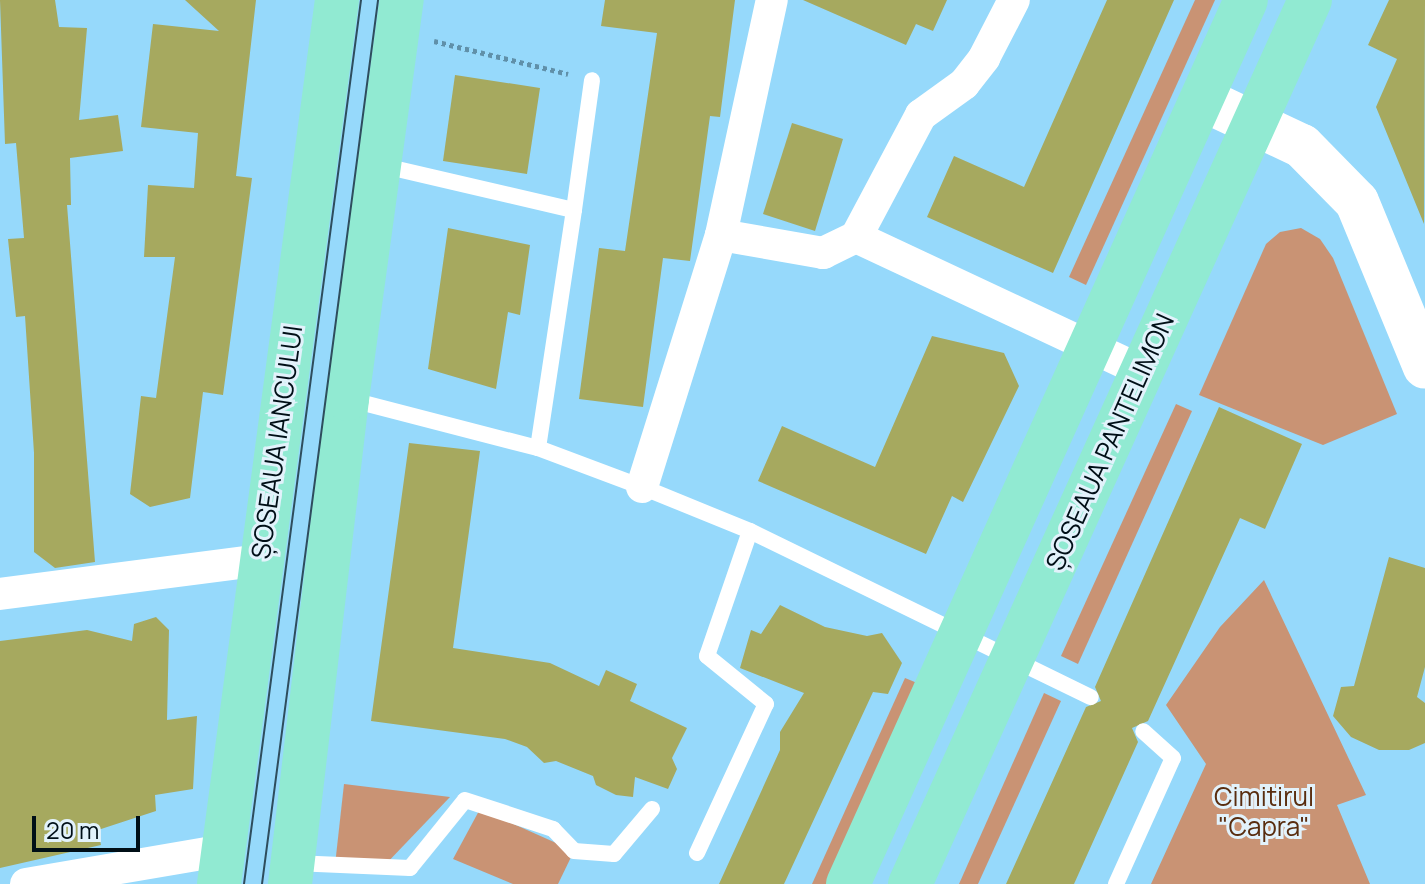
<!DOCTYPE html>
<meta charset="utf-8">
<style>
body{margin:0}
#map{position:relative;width:1425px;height:884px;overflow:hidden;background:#96d9fb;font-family:Manrope,sans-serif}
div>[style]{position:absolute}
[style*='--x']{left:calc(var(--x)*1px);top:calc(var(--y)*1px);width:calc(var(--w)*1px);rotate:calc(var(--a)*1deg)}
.green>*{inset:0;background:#c99374}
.building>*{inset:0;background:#a6a95f}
.path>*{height:5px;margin-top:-2.5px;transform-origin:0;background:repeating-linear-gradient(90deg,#6090a9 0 4px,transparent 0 8px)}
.lane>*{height:16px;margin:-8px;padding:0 8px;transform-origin:8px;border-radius:8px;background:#fff}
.street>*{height:32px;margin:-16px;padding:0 16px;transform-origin:16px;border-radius:16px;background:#fff}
.secondary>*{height:44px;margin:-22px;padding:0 22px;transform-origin:22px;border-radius:22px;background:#fff}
.primary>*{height:44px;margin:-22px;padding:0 22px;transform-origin:22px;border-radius:22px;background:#91ead2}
.tram>*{height:2px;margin:-1px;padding:0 1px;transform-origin:1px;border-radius:1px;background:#2e4d5d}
span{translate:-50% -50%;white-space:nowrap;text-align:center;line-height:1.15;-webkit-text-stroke:6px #e2f2fb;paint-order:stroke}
.street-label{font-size:26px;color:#000f17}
.park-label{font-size:26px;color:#592d0f}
.scale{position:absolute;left:32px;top:816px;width:108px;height:36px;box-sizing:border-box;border:4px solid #000f17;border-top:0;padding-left:10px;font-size:24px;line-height:28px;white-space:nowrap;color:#000f17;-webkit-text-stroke:6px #e2f2fb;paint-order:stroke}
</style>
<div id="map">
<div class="green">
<i style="clip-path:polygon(1195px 0,1215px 0,1086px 285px,1069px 277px)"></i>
<i style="clip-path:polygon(1301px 228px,1320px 239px,1333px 258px,1397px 414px,1323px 445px,1199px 395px,1266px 244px,1280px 232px)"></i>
<i style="clip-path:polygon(1176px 404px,1192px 411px,1078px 664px,1061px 656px)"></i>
<i style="clip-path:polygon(1264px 580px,1366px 795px,1337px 805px,1370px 884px,1151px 884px,1206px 764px,1166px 705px,1220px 627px)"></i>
<i style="clip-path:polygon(905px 678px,922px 685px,833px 884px,812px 884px)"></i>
<i style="clip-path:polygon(1044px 693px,1061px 701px,978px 884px,959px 884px)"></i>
<i style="clip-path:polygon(344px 784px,450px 797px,383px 867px,335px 865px)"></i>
<i style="clip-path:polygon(480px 809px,574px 851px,558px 884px,513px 884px,453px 859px)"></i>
</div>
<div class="building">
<i style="clip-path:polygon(0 0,55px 0,59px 27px,87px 28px,79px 120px,118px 115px,123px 151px,70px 158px,71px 205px,67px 205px,95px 562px,55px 568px,34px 552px,34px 453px,25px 316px,16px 317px,8px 239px,24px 238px,16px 143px,5px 144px)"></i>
<i style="clip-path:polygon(185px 0,256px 0,236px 176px,252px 178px,223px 395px,203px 392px,190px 498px,150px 507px,130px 494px,141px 396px,156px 398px,175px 257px,144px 257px,148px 185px,194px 188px,198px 133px,141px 127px,153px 24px,219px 31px)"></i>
<i style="clip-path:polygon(605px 0,735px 0,720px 117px,710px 116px,690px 261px,663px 258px,643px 407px,579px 399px,599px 248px,625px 251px,657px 33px,601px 26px)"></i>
<i style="clip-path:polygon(803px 0,947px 0,933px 31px,916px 24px,906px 45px)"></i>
<i style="clip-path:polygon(1107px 0,1174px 0,1053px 273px,927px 217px,954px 156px,1024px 187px)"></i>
<i style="clip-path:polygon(1389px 0,1425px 0,1424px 224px,1376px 107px,1397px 59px,1368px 45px)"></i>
<i style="clip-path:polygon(455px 75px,540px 88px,527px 174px,443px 161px)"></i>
<i style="clip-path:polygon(792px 123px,843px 139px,815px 231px,763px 214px)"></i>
<i style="clip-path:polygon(448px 228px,530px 245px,520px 315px,508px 312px,496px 389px,428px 369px)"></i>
<i style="clip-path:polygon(932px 336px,1004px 353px,1019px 386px,963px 502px,952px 496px,926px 554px,758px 481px,782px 426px,875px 467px)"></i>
<i style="clip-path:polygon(1219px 407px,1302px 444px,1265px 529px,1240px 518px,1148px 721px,1132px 728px,1138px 742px,1074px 884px,1006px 884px,1086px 707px,1101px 701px,1095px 687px)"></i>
<i style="clip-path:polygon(409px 443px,480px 451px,453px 648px,550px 663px,599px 686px,606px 670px,637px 684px,630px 701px,687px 728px,672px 758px,677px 769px,668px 789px,635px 777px,633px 797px,616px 795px,596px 785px,593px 776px,556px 761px,544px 763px,527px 747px,505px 739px,371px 721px)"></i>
<i style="clip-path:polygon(1389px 557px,1425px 568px,1425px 667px,1417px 697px,1425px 703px,1425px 743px,1409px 750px,1379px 750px,1351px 737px,1333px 716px,1341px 687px,1354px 686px)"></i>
<i style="clip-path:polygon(780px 605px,825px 627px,867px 636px,882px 633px,902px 663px,888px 694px,873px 692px,784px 884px,719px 884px,780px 750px,780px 732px,804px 693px,740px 668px,751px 630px,761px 634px)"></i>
<i style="clip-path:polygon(156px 617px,169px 630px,167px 720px,197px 716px,193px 789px,155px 795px,156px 811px,98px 830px,101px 845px,0 868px,0 641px,87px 630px,132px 641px,134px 624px)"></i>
</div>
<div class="path">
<i style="--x:434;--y:41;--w:138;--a:13.8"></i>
</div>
<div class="lane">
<i style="--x:380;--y:165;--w:199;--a:13.1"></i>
<i style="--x:574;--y:210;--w:131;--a:-82.1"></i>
<i style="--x:348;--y:399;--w:196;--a:14.5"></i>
<i style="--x:538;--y:448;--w:111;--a:20.6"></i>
<i style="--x:642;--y:487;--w:117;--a:22.2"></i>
<i style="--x:750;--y:531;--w:379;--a:26"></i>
<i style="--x:538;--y:448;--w:241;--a:-81.4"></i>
<i style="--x:697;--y:853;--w:164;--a:-65.2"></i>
<i style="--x:766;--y:704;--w:76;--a:-140.9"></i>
<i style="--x:707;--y:656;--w:132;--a:-71"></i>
<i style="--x:294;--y:863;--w:116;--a:2.5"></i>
<i style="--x:410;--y:868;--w:87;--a:-51"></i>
<i style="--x:465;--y:800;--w:93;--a:18.2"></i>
<i style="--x:553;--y:829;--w:30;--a:46"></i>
<i style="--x:574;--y:851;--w:40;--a:4.3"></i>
<i style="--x:614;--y:854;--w:59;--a:-49.8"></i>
<i style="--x:1116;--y:884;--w:138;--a:-65.7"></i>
<i style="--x:1173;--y:758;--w:40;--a:-138"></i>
</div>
<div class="street">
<i style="--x:721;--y:235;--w:104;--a:10"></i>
<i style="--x:823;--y:253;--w:37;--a:-26"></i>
<i style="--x:856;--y:237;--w:316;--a:25.1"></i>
<i style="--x:856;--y:237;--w:138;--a:-62"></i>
<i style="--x:921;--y:115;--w:53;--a:-35.8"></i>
<i style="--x:964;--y:84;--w:33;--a:-52"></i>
<i style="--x:984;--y:58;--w:65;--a:-62.7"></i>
<i style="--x:642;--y:487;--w:264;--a:-72.6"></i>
<i style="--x:721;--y:235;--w:240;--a:-77.8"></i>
<i style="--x:0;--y:594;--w:263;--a:-7.4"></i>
<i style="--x:26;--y:884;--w:201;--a:-9.7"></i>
</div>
<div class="secondary">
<i style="--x:1202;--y:99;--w:110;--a:25.2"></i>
<i style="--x:1302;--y:146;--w:78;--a:45.5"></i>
<i style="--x:1357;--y:202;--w:178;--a:67.6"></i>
</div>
<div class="primary">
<i style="--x:219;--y:884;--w:892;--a:-82.4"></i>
<i style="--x:290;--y:884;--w:488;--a:-83.3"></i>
<i style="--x:347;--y:399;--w:403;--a:-82.2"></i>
<i style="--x:848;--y:884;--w:969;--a:-65.76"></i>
<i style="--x:910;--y:884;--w:970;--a:-65.65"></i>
</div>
<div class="tram">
<i style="--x:244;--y:884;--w:892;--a:-82.46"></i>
<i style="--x:262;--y:884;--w:892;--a:-82.52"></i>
</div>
<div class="street-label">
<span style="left:277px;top:442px;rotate:-82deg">ȘOSEAUA IANCULUI</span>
<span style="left:1110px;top:442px;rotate:-66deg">ȘOSEAUA PANTELIMON</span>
</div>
<div class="park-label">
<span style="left:1264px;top:812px">Cimitirul<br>"Capra"</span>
</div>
<div class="scale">20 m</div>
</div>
